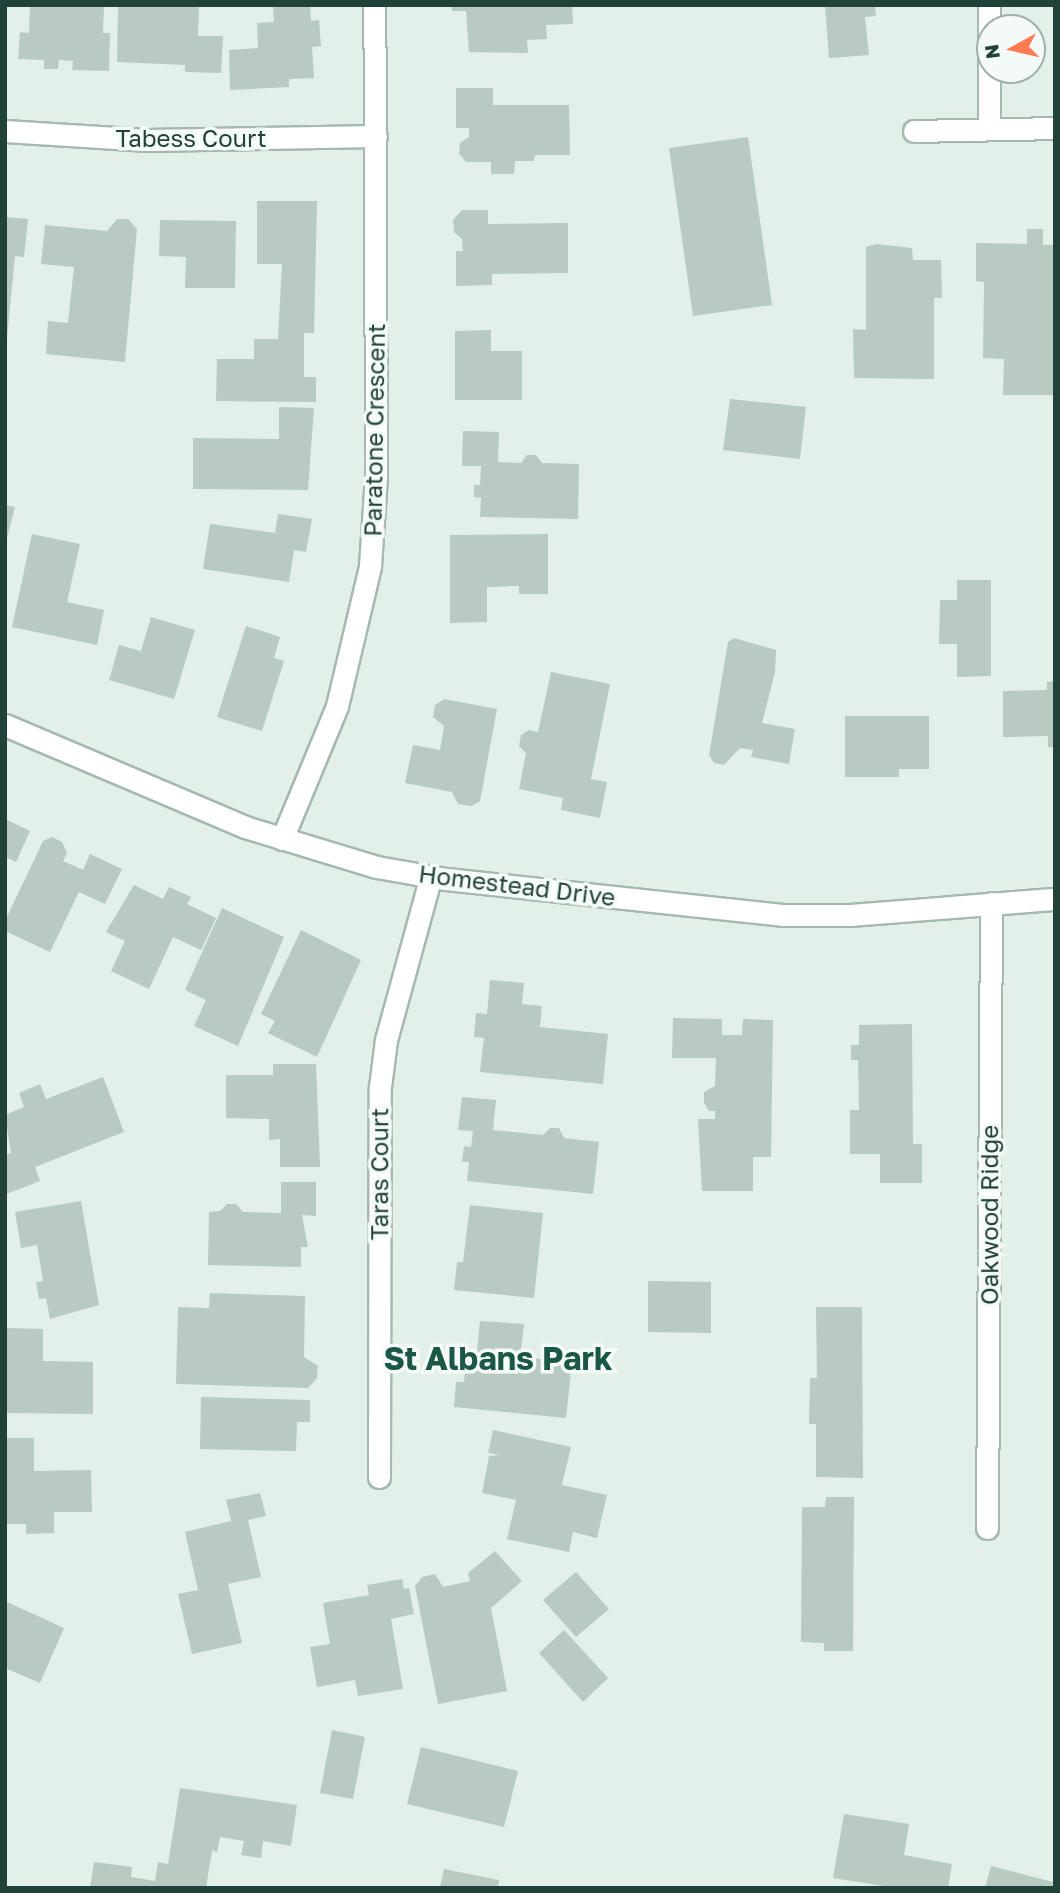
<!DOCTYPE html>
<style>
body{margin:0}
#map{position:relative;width:1060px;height:1893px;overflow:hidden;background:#e3efe9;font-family:"Golos Text",sans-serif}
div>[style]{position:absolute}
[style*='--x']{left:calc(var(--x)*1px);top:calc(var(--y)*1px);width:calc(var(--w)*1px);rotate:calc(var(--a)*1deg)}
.building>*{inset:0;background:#b8cac2}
.roads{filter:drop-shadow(2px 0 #a5b8b1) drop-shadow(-2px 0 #a5b8b1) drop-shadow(0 2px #a5b8b1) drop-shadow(0 -2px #a5b8b1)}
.minor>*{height:21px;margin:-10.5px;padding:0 10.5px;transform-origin:10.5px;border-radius:10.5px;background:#fff}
.tertiary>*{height:21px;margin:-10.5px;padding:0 10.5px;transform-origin:10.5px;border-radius:10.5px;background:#fff}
span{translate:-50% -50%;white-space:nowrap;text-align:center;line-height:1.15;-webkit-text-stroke:7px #f4faf7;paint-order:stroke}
.street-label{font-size:24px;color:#214239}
.district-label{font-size:32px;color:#1a5747;font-weight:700}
.frame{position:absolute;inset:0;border:7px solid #214239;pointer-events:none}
.north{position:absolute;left:976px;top:14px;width:70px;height:70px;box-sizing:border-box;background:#f4faf7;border:2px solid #a0b0ab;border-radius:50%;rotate:262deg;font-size:19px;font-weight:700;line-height:28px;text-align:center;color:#214239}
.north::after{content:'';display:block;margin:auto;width:24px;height:32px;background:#ff7a51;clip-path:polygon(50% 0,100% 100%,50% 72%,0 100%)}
</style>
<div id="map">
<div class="building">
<i style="clip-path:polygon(30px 5px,104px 5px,103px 33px,110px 33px,109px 71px,72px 70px,73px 61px,59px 60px,58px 69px,44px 69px,44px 60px,18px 59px,20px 32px,29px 33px)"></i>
<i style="clip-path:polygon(199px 5px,198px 36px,223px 36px,221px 73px,185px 72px,185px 65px,117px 62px,118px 6px)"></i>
<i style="clip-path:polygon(273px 5px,310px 5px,311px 21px,319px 20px,321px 46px,312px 47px,314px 78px,289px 79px,289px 87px,230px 90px,229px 50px,258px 48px,257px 23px,274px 22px)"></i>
<i style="clip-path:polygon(452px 5px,572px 5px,573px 24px,546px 25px,547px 39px,527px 40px,528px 53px,469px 52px,466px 11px,452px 11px)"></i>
<i style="clip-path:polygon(825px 5px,875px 5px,876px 16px,865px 17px,869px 55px,829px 58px)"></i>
<i style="clip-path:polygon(456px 88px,493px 88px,493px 105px,569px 105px,570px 155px,535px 155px,534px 161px,515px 161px,514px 174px,491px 174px,491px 162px,466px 162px,459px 154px,460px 143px,469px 137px,469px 128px,456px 128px)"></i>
<i style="clip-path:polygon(748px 137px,772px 305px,693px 316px,669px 148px)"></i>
<i style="clip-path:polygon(257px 201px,317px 201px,314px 333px,304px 333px,304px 377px,316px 377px,316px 402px,216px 401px,217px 359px,254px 359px,254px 339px,278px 339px,282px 264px,257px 264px)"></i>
<i style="clip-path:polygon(462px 210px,488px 210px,488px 224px,568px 223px,568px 273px,492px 274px,492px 285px,456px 286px,456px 251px,463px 251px,462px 239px,454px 232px,453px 220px)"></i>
<i style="clip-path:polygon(5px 217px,28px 219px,24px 257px,15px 256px,7px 338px)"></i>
<i style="clip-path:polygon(117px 219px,128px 219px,137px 229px,125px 362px,46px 354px,48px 321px,68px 323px,74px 267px,41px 264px,45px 225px,107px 231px)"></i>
<i style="clip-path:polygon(160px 220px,236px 221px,235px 288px,185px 288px,186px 257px,159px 256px)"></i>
<i style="clip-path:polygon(1027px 229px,1043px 229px,1043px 245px,1055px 245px,1055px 395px,1003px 395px,1004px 359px,983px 358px,984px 282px,976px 281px,976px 243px,1027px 244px)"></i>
<i style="clip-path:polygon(876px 244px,912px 248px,913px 260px,941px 260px,942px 298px,934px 298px,934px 379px,854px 378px,853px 329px,866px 330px,866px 247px)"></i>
<i style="clip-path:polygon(491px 330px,491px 351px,522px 351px,522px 400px,455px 400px,455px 331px)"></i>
<i style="clip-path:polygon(730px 399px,806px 407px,800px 459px,723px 450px)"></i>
<i style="clip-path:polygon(279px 407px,314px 408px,308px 490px,193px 489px,193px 438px,279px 439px)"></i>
<i style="clip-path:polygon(463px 431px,499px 432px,498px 462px,521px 463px,527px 455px,536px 455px,542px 463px,579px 464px,578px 519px,480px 517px,481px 498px,474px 497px,474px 485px,480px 485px,481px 466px,462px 466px)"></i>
<i style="clip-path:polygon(5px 505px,15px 507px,6px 542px,5px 542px)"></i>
<i style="clip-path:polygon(278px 514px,312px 519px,306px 552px,294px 550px,289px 582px,203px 569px,210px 524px,275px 533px)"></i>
<i style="clip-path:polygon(32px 534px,80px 544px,67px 602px,104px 610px,97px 645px,12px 627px)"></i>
<i style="clip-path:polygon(548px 534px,548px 594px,519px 594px,519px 586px,487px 587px,487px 622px,450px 623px,450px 535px)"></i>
<i style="clip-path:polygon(957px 580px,991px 580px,991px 676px,957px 677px,957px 644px,939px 644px,940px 600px,957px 600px)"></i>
<i style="clip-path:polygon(151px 617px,195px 630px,174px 699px,109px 680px,119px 645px,141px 651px)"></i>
<i style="clip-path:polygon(246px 626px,280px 637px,274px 658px,284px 661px,262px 731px,217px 717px)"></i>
<i style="clip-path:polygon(734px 638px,776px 650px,775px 672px,762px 723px,795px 729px,789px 764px,751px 757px,753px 750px,740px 748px,724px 765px,714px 763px,709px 755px,728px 642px)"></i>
<i style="clip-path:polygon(551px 672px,610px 684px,591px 779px,607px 782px,600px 818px,561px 810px,563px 798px,519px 789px,526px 753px,519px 746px,521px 735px,529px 730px,538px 732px)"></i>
<i style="clip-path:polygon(1055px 681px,1055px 747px,1048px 747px,1048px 736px,1003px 737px,1003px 691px,1047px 690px,1047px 682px)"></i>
<i style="clip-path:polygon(444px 699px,497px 709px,480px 801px,471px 806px,458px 804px,452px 792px,405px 783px,413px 745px,440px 750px,444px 726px,433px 717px,435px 705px)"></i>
<i style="clip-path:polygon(845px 716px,929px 716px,929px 769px,899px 769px,899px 777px,845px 777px)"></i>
<i style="clip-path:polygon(5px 819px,30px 831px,16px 862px,5px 857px)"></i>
<i style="clip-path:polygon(52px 837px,62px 842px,67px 853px,63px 861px,83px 870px,90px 854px,122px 869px,105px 904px,79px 892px,50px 952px,5px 931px,5px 921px,43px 841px)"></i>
<i style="clip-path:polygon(134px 885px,163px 899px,169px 887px,191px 897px,187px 904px,216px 918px,201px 950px,173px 937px,149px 989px,111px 971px,125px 941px,106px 932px)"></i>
<i style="clip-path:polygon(222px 908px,284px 937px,238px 1046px,194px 1026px,206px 1000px,185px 990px)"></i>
<i style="clip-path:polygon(301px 930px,361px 960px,317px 1057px,268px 1033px,275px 1021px,261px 1014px)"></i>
<i style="clip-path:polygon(490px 980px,524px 983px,522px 1004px,542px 1006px,540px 1027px,608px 1034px,603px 1084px,480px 1072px,484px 1038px,474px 1037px,476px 1013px,487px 1014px)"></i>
<i style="clip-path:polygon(673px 1018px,722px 1019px,722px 1035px,742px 1035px,743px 1019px,773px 1020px,771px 1157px,753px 1157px,753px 1191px,702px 1191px,698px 1119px,715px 1119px,715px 1111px,709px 1111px,704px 1103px,704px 1092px,715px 1086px,716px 1058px,672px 1058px)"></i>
<i style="clip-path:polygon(912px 1024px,913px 1144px,922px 1144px,922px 1183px,880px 1183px,880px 1154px,850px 1154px,850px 1110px,859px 1110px,858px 1060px,851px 1060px,851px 1045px,859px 1045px,859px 1025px)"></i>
<i style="clip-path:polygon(273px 1064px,316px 1064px,320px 1167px,280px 1167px,280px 1139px,269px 1140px,269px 1119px,226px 1118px,226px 1075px,273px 1075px)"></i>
<i style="clip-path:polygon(103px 1077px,124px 1132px,35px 1167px,40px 1181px,6px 1194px,5px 1155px,11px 1153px,5px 1115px,24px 1107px,19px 1093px,40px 1084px,46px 1099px)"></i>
<i style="clip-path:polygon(462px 1097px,496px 1100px,493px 1130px,543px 1135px,550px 1128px,559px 1128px,564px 1138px,599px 1142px,593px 1194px,467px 1181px,469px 1162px,462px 1162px,464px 1146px,471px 1147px,473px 1131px,458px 1130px)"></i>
<i style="clip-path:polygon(281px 1182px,316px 1182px,316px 1216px,302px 1215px,308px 1247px,301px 1247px,301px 1267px,208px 1265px,209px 1212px,220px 1211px,227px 1204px,236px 1204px,243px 1212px,281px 1213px)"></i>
<i style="clip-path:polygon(81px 1201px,99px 1305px,50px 1319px,46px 1298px,39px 1299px,36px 1282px,43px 1281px,37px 1245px,21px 1248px,15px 1212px)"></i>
<i style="clip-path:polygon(470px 1205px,543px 1213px,534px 1298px,454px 1290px,457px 1262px,463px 1262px)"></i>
<i style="clip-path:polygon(648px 1281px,711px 1282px,711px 1333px,648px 1332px)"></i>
<i style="clip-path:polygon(210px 1293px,305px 1296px,304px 1357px,318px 1366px,317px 1378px,308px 1388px,176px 1384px,178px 1307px,209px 1308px)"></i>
<i style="clip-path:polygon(816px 1307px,862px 1307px,863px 1478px,816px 1477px,816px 1424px,809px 1424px,810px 1378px,817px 1378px)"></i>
<i style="clip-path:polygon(480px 1321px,524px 1324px,520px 1357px,572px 1362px,566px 1418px,454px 1407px,456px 1382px,464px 1382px,467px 1352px,477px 1353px)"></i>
<i style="clip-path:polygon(7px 1328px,43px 1329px,43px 1361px,93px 1362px,93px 1414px,5px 1413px)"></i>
<i style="clip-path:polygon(201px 1397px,310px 1400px,310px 1422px,297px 1422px,296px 1451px,200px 1449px)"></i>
<i style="clip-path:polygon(493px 1430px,571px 1447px,562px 1485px,607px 1495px,597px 1538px,573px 1532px,569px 1552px,507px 1539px,516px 1500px,482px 1493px,489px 1456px,500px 1455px,488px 1453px)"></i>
<i style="clip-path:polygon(5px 1438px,34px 1438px,34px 1471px,91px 1470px,92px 1512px,54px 1512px,54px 1533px,26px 1534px,26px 1524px,5px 1524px)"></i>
<i style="clip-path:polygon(260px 1493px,266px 1516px,248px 1520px,261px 1577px,228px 1584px,242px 1643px,192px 1654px,178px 1594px,198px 1590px,185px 1532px,231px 1521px,226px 1500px)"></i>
<i style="clip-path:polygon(826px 1497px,854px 1497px,853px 1651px,824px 1651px,824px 1643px,801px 1642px,802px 1507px,825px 1507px)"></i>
<i style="clip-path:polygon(495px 1551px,522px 1581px,491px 1608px,507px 1691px,438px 1704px,415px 1586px,422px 1577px,435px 1574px,443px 1587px,470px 1581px,468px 1573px)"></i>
<i style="clip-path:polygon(576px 1572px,609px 1609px,576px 1637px,543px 1600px)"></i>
<i style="clip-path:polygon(402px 1579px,404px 1589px,409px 1588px,414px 1614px,391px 1619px,403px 1689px,358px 1696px,355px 1680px,317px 1687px,310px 1647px,330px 1644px,323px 1603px,369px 1595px,367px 1585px)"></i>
<i style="clip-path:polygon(7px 1602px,64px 1628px,40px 1683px,5px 1668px)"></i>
<i style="clip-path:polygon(564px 1630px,608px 1678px,583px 1702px,539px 1653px)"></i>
<i style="clip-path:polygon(332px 1730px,365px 1737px,353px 1799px,320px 1793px)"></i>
<i style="clip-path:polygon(421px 1747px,518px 1771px,504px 1827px,407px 1804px)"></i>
<i style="clip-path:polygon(180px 1788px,297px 1805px,291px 1846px,263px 1841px,261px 1858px,241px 1855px,244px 1841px,220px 1837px,217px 1852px,212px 1850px,206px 1888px,90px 1888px,94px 1862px,132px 1867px,131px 1877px,155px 1881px,158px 1862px,168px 1864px)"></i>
<i style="clip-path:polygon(844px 1814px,909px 1824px,904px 1855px,952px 1864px,948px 1888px,896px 1888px,833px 1878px)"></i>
<i style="clip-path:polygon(991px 1866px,1053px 1882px,1052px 1888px,985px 1888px)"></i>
<i style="clip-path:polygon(444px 1869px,499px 1880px,498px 1888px,440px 1888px)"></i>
</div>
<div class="roads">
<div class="minor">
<i style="--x:989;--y:128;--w:123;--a:-90"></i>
<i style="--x:5;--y:131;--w:143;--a:3.6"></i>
<i style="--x:148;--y:140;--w:228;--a:-1"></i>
<i style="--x:914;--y:131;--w:141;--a:-1.2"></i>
<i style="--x:282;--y:839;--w:144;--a:-67.5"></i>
<i style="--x:337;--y:706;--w:144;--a:-76.7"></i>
<i style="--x:370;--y:566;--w:90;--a:-86.2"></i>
<i style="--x:376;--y:476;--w:471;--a:-90.2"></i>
<i style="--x:379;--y:1477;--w:390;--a:-89.9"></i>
<i style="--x:380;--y:1087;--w:47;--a:-82.7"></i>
<i style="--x:386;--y:1040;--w:170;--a:-74.7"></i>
<i style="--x:987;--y:1528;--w:625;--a:-89.63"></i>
</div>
<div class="tertiary">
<i style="--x:5;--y:725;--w:261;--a:23"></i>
<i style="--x:245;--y:827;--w:138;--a:16.9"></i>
<i style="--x:377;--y:867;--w:70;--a:9.9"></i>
<i style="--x:446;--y:879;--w:338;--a:6.1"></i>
<i style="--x:782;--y:915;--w:68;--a:0"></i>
<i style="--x:850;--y:915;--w:206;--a:-4.5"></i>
</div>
</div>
<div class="street-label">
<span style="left:191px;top:138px">Tabess Court</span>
<span style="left:374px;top:430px;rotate:-89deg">Paratone Crescent</span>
<span style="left:517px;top:885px;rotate:7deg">Homestead Drive</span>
<span style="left:379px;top:1174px;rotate:-90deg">Taras Court</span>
<span style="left:989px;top:1215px;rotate:-90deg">Oakwood Ridge</span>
</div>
<div class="district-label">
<span style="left:498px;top:1358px">St Albans Park</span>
</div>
<div class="frame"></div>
<div class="north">N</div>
</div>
